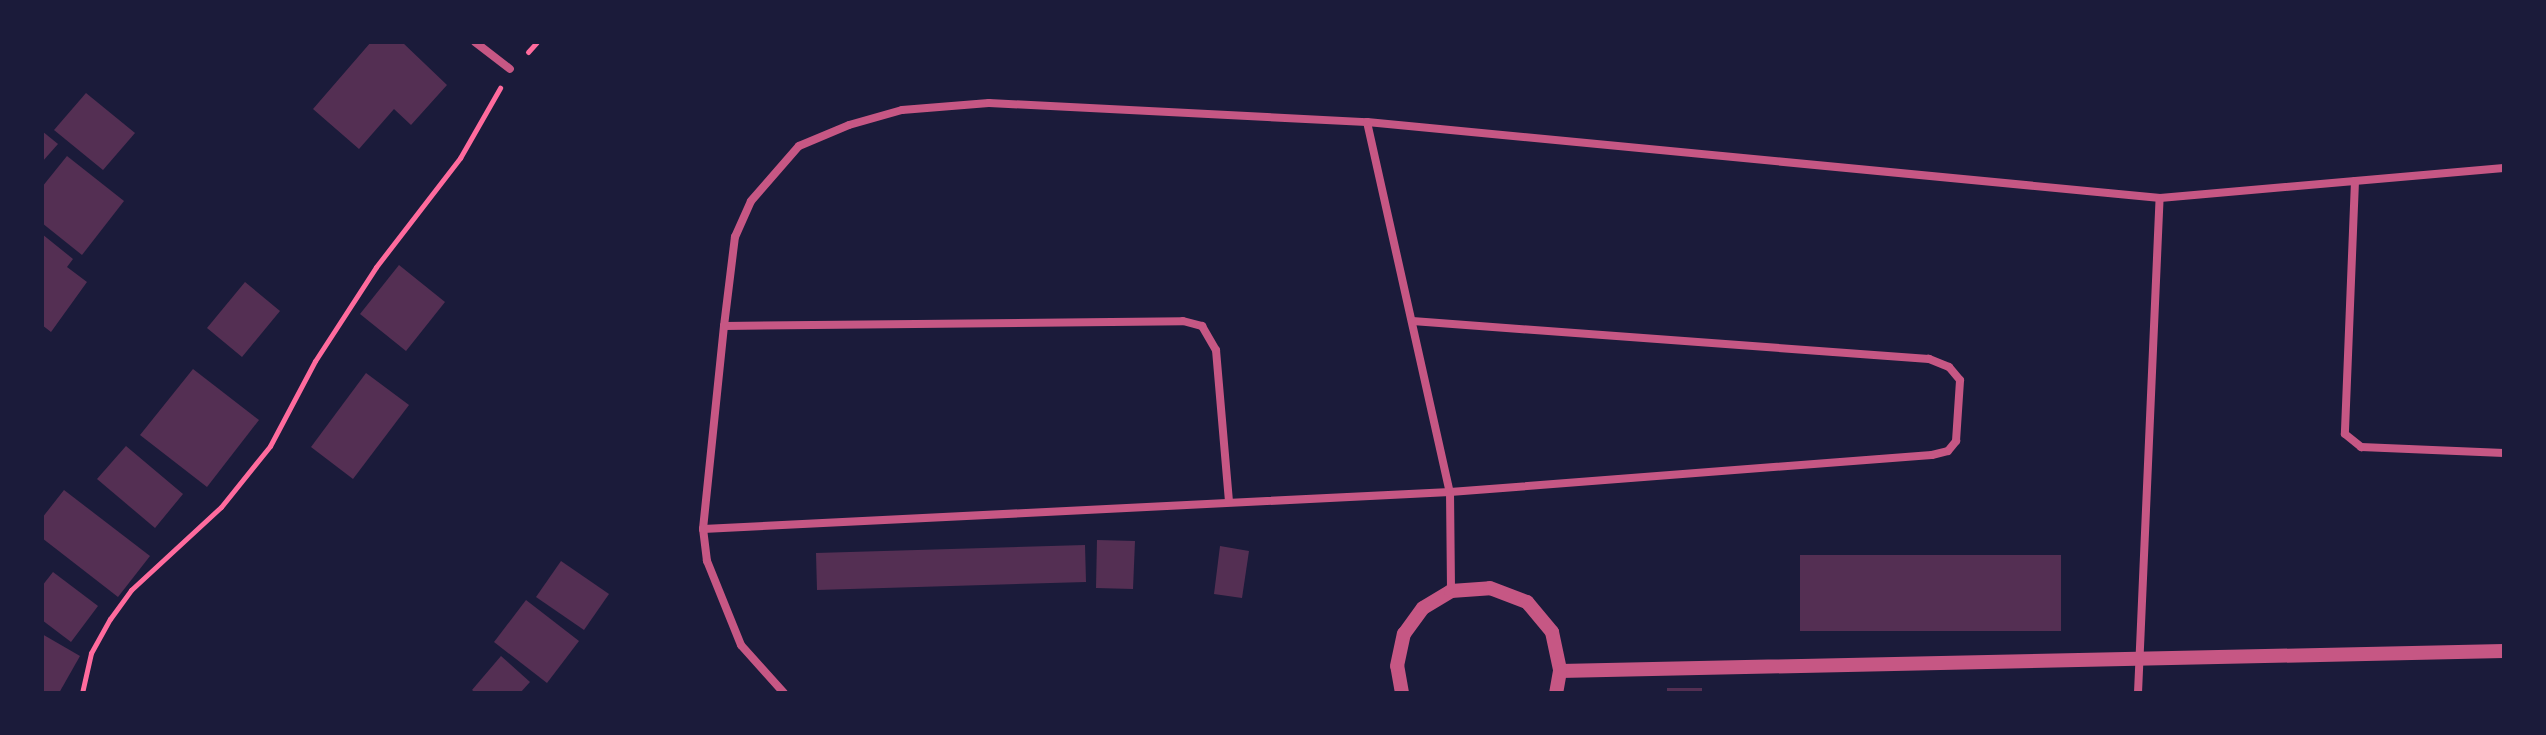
<!DOCTYPE html>
<style>
body{margin:0}
#map{position:relative;width:2546px;height:735px;overflow:hidden;background:#1b1b3a;font-family:"PT Serif",serif}
div>[style]{position:absolute}
[style*='--x']{left:calc(var(--x)*1px);top:calc(var(--y)*1px);width:calc(var(--w)*1px);rotate:calc(var(--a)*1deg)}
.building>*{inset:0;background:#542f53}
.path>*{height:5px;margin:-2.5px;padding:0 2.5px;transform-origin:2.5px;border-radius:2.5px;background:#ff6b9d}
.minor>*{height:8px;margin:-4px;padding:0 4px;transform-origin:4px;border-radius:4px;background:#c65784}
.tertiary>*{height:14px;margin:-7px;padding:0 7px;transform-origin:7px;border-radius:7px;background:#c65784}
span{translate:-50% -50%;white-space:nowrap;text-align:center;line-height:1.15;-webkit-text-stroke:8px #1b1b3a;paint-order:stroke}
.frame{position:absolute;inset:0;border:44px solid #1b1b3a;pointer-events:none}
</style>
<div id="map">
<div class="building">
<i style="clip-path:polygon(371px 42px,402px 42px,447px 85px,411px 125px,394px 109px,359px 149px,313px 109px)"></i>
<i style="clip-path:polygon(86px 93px,135px 133px,103px 170px,54px 130px)"></i>
<i style="clip-path:polygon(42px 131px,58px 144px,42px 162px)"></i>
<i style="clip-path:polygon(67px 156px,124px 201px,82px 255px,42px 223px,42px 187px)"></i>
<i style="clip-path:polygon(42px 234px,73px 259px,67px 267px,87px 282px,51px 332px,42px 325px)"></i>
<i style="clip-path:polygon(399px 265px,445px 302px,406px 351px,360px 314px)"></i>
<i style="clip-path:polygon(245px 282px,280px 311px,242px 357px,207px 328px)"></i>
<i style="clip-path:polygon(193px 369px,259px 420px,207px 487px,140px 435px)"></i>
<i style="clip-path:polygon(366px 373px,409px 405px,353px 479px,311px 447px)"></i>
<i style="clip-path:polygon(126px 446px,183px 494px,155px 528px,97px 479px)"></i>
<i style="clip-path:polygon(64px 490px,150px 556px,118px 597px,42px 538px,42px 518px)"></i>
<i style="clip-path:polygon(1097px 540px,1135px 541px,1133px 589px,1096px 588px)"></i>
<i style="clip-path:polygon(1085px 545px,1086px 582px,817px 590px,816px 553px)"></i>
<i style="clip-path:polygon(1220px 546px,1249px 551px,1242px 598px,1214px 594px)"></i>
<i style="clip-path:polygon(1800px 555px,2061px 555px,2061px 631px,1800px 631px)"></i>
<i style="clip-path:polygon(561px 561px,609px 594px,584px 630px,536px 597px)"></i>
<i style="clip-path:polygon(53px 572px,98px 606px,71px 642px,42px 620px,42px 586px)"></i>
<i style="clip-path:polygon(526px 600px,579px 641px,547px 683px,494px 642px)"></i>
<i style="clip-path:polygon(42px 634px,80px 656px,59px 693px,42px 693px)"></i>
<i style="clip-path:polygon(501px 656px,530px 682px,520px 693px,476px 693px,472px 690px)"></i>
<i style="clip-path:polygon(1667px 688px,1702px 688px,1702px 693px,1667px 693px)"></i>
</div>
<div class="path">
<i style="--x:528;--y:52;--w:13;--a:-48"></i>
<i style="--x:82;--y:693;--w:41;--a:-77.3"></i>
<i style="--x:91;--y:653;--w:39;--a:-61"></i>
<i style="--x:110;--y:619;--w:36;--a:-54"></i>
<i style="--x:131;--y:590;--w:122;--a:-42.7"></i>
<i style="--x:221;--y:507;--w:78;--a:-51.2"></i>
<i style="--x:270;--y:446;--w:96;--a:-62.1"></i>
<i style="--x:315;--y:361;--w:112;--a:-57"></i>
<i style="--x:376;--y:267;--w:138;--a:-52.4"></i>
<i style="--x:460;--y:158;--w:81;--a:-60.3"></i>
</div>
<div class="minor">
<i style="--x:475;--y:42;--w:44;--a:37.6"></i>
<i style="--x:1367;--y:122;--w:379;--a:77.4"></i>
<i style="--x:1450;--y:492;--w:99;--a:89.4"></i>
<i style="--x:2355;--y:181;--w:253;--a:92.3"></i>
<i style="--x:2345;--y:434;--w:21;--a:39"></i>
<i style="--x:2361;--y:447;--w:143;--a:2.4"></i>
<i style="--x:724;--y:326;--w:459;--a:-0.6"></i>
<i style="--x:1183;--y:321;--w:20;--a:15"></i>
<i style="--x:1202;--y:326;--w:28;--a:60"></i>
<i style="--x:1216;--y:350;--w:152;--a:85.1"></i>
<i style="--x:703;--y:529;--w:748;--a:-2.84"></i>
<i style="--x:1450;--y:492;--w:483;--a:-4.4"></i>
<i style="--x:1932;--y:455;--w:16;--a:-14"></i>
<i style="--x:1948;--y:451;--w:13;--a:-51"></i>
<i style="--x:1956;--y:441;--w:61;--a:-86.2"></i>
<i style="--x:1960;--y:380;--w:17;--a:-130"></i>
<i style="--x:1949;--y:367;--w:22;--a:-158"></i>
<i style="--x:1929;--y:359;--w:518;--a:-175.8"></i>
<i style="--x:784;--y:693;--w:64;--a:-131.9"></i>
<i style="--x:741;--y:645;--w:91;--a:-112"></i>
<i style="--x:707;--y:561;--w:32;--a:-97"></i>
<i style="--x:703;--y:529;--w:204;--a:-84.1"></i>
<i style="--x:724;--y:326;--w:90;--a:-83"></i>
<i style="--x:735;--y:237;--w:39;--a:-66"></i>
<i style="--x:751;--y:201;--w:73;--a:-48.9"></i>
<i style="--x:799;--y:146;--w:54;--a:-22.8"></i>
<i style="--x:849;--y:125;--w:55;--a:-15.8"></i>
<i style="--x:902;--y:110;--w:87;--a:-4.6"></i>
<i style="--x:989;--y:103;--w:378;--a:2.9"></i>
<i style="--x:1367;--y:122;--w:797;--a:5.47"></i>
<i style="--x:2160;--y:198;--w:345;--a:-5"></i>
<i style="--x:2138;--y:693;--w:495;--a:-87.5"></i>
</div>
<div class="tertiary">
<i style="--x:1560;--y:671;--w:944;--a:-1.21"></i>
<i style="--x:1402;--y:693;--w:27;--a:-100"></i>
<i style="--x:1397;--y:666;--w:33;--a:-78"></i>
<i style="--x:1404;--y:634;--w:32;--a:-54"></i>
<i style="--x:1423;--y:608;--w:33;--a:-31"></i>
<i style="--x:1451;--y:591;--w:39;--a:-4"></i>
<i style="--x:1490;--y:588;--w:40;--a:21"></i>
<i style="--x:1527;--y:602;--w:39;--a:50"></i>
<i style="--x:1552;--y:632;--w:40;--a:78"></i>
<i style="--x:1560;--y:671;--w:22;--a:100"></i>
</div>
<div class="frame"></div>
</div>
